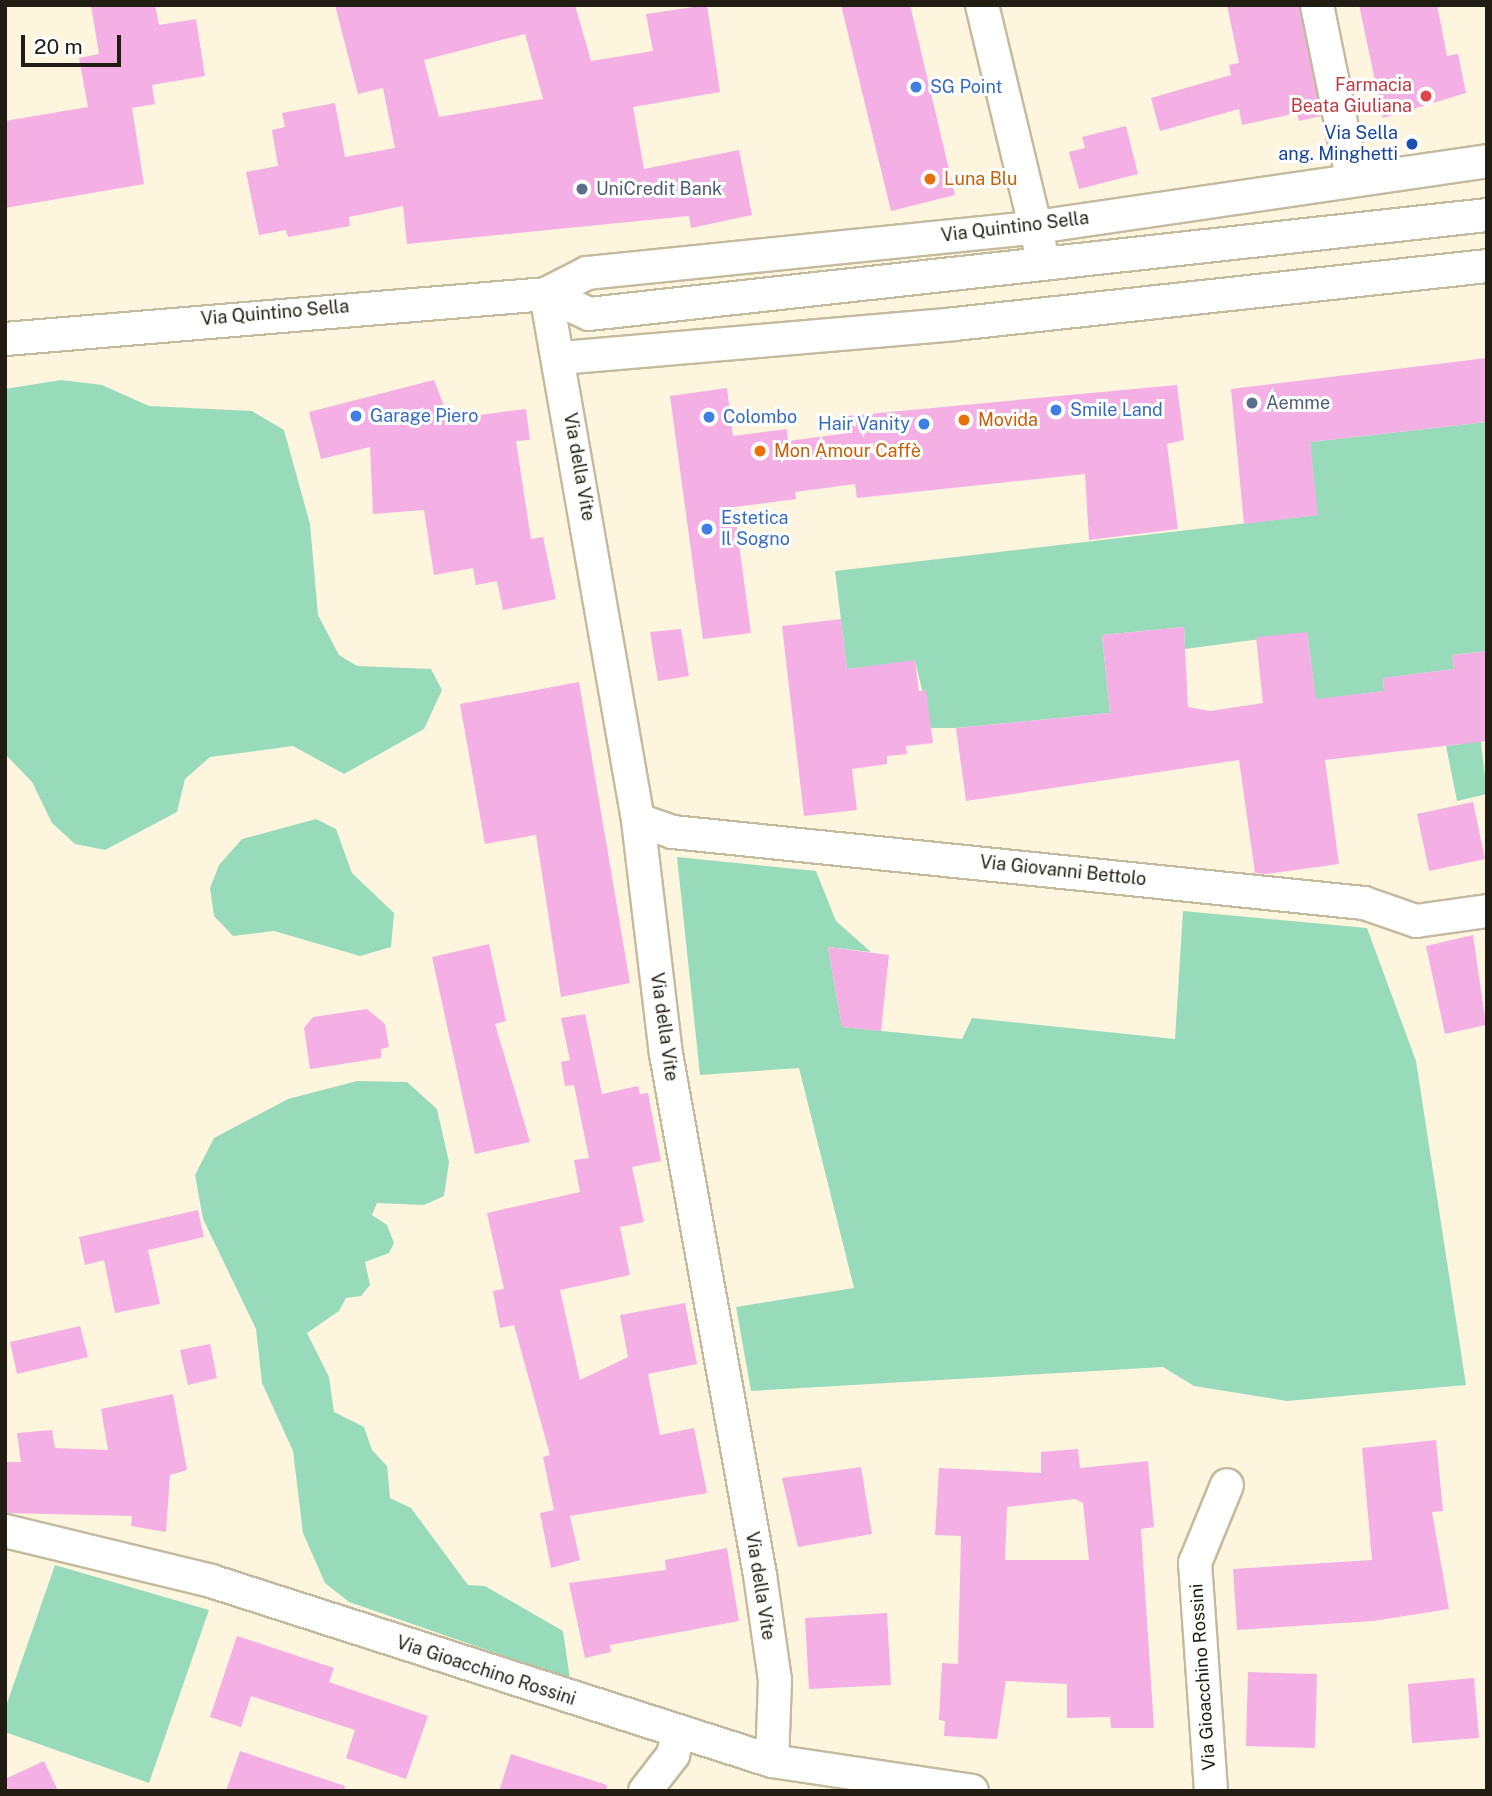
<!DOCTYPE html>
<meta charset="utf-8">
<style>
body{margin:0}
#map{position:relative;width:1492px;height:1796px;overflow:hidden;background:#fef5df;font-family:"Public Sans",sans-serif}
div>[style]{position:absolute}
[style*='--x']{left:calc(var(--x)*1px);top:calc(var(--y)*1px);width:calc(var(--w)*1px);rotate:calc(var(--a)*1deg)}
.green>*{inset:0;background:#98dbbb}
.building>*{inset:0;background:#f4afe5}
.roads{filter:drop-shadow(2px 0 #c4ba9f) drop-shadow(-2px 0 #c4ba9f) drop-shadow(0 2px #c4ba9f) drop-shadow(0 -2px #c4ba9f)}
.minor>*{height:32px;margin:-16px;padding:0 16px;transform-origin:16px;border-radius:16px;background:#fff}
.dots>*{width:19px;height:19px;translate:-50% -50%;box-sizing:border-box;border:4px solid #fff;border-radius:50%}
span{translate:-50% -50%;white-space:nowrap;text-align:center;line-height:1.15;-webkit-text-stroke:6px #fff;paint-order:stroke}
.health-label{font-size:18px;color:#be3a42}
.right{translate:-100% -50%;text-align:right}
.shop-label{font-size:18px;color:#366cbe}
.left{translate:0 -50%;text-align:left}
.transit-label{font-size:18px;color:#164399}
.food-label{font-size:18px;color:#c56008}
.service-label{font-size:18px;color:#4e5e75}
.street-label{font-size:18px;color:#211d13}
.frame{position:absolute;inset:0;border:7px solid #211d13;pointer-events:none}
.scale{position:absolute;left:21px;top:35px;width:100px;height:32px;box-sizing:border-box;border:4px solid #211d13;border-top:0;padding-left:9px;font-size:21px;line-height:24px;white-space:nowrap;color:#211d13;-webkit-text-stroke:5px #fff;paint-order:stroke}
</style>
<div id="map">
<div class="green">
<i style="clip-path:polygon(61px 380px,102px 385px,149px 406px,252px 411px,284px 430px,310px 524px,318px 615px,339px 655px,357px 666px,431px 669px,442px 690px,424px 729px,344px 774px,293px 746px,210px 757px,185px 779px,177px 812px,105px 850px,75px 844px,52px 823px,32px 782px,5px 754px,5px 389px)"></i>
<i style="clip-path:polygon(1487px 422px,1487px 651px,1452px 655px,1454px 669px,1383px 678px,1384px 691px,1297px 702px,1314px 685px,1307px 633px,1185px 649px,1184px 627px,1102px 635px,1110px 713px,956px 728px,931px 728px,915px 661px,847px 669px,835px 571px,1317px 515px,1310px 442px)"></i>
<i style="clip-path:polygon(1476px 700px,1487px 794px,1457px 801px,1446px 746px,1462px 744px,1458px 702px)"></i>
<i style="clip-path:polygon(316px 819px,336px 829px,352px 873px,394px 913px,391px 947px,360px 956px,274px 931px,233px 936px,214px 916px,210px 888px,219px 865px,242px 839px)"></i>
<i style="clip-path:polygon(677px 857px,816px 871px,836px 921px,871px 952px,828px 947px,842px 1027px,962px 1039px,972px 1018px,1175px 1039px,1183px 911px,1367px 928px,1416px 1061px,1466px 1385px,1287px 1401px,1194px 1386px,1163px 1367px,751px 1391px,736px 1307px,854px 1288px,799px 1068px,700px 1075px)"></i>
<i style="clip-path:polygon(357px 1081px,407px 1082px,437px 1109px,449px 1162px,444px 1196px,424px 1205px,377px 1203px,372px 1215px,387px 1225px,394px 1243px,389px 1253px,365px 1262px,370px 1285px,361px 1296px,346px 1298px,339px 1311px,307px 1333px,329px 1377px,334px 1412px,364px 1427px,372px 1450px,387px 1466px,390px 1498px,411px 1508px,468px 1585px,485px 1586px,563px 1631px,570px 1679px,349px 1602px,325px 1583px,303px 1533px,293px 1451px,262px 1383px,256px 1329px,203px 1219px,195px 1175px,214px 1138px,288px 1099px)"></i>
<i style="clip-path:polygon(55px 1565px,209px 1610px,149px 1783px,5px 1732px,5px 1709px)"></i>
</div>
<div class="building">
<i style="clip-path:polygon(91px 5px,155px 5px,159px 25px,196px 19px,205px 76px,152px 85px,155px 104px,132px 108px,144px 184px,5px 208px,5px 121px,88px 107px,79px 58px,99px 54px)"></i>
<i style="clip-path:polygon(evenodd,335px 5px,575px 5px,591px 61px,653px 51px,646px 14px,707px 5px,720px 92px,633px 107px,644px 169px,739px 150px,752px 215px,691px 228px,689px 216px,407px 244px,403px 206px,349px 217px,350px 226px,288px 237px,286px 230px,259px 235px,246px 172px,278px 166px,272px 130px,285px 127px,282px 113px,335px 103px,345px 157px,395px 148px,383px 88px,358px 94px,335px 5px,525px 34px,543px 99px,439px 117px,424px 60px,525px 34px)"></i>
<i style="clip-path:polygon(841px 5px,910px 5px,955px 195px,891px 211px)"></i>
<i style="clip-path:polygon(1227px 5px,1299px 5px,1321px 116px,1299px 121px,1297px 113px,1242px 125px,1239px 109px,1160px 131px,1151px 98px,1231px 75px,1229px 65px,1239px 63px)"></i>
<i style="clip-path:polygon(1359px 5px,1437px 5px,1447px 56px,1458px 54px,1466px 93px,1383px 118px)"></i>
<i style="clip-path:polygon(1126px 126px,1138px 174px,1079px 189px,1069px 152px,1085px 148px,1082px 137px)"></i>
<i style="clip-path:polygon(1487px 358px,1487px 422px,1310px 442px,1318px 515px,1244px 524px,1231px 389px)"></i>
<i style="clip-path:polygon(434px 380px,449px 419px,526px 409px,530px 440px,516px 441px,531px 539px,543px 537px,556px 599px,503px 610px,497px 581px,476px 585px,473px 568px,434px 575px,424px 510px,373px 514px,370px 447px,321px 459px,309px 412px)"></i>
<i style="clip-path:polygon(1177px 385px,1184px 440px,1167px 444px,1178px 529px,1089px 540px,1085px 474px,857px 498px,855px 484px,795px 492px,796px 499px,734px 507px,751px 633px,703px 639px,670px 396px,727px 388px,733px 436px,787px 429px,788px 441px,849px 433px,847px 416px)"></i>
<i style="clip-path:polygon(841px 619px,847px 669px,915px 660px,919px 691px,926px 690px,933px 743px,906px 746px,907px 754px,887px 756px,887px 764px,852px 769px,857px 810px,804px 816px,782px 626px)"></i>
<i style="clip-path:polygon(1184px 627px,1188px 707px,1210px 711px,1263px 703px,1256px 637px,1307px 632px,1316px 699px,1384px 691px,1383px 678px,1454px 669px,1452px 655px,1487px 651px,1487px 741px,1325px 760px,1339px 864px,1266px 874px,1255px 873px,1239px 760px,966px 801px,956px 728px,1110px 713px,1102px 635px)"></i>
<i style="clip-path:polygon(681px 629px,689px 676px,658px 681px,650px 632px)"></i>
<i style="clip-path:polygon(579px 682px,630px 983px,561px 997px,536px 835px,485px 844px,460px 704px)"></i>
<i style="clip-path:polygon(1473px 802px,1485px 859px,1429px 871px,1417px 814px)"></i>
<i style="clip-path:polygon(1473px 935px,1486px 1025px,1445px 1034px,1426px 946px)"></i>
<i style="clip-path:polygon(489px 944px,506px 1021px,495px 1024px,530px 1142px,475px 1154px,432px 957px)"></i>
<i style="clip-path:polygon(828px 947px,889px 955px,881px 1031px,842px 1027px)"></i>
<i style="clip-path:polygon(367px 1009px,385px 1024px,389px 1047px,381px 1049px,381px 1058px,310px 1069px,304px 1028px,313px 1017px)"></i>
<i style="clip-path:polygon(585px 1014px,602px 1094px,638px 1086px,640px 1094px,648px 1093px,661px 1161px,632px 1167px,644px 1222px,620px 1227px,630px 1275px,560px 1290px,580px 1380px,628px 1357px,620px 1315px,685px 1303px,697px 1364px,648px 1374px,660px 1435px,694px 1428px,707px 1493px,570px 1516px,580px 1560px,551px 1568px,540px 1513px,554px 1510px,543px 1457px,550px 1455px,514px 1325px,500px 1328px,493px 1291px,504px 1289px,487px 1213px,580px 1192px,574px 1160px,589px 1158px,574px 1085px,565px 1086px,561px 1062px,570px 1060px,561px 1018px)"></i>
<i style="clip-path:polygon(198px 1210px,204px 1237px,148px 1250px,160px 1304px,115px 1313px,104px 1260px,85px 1265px,79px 1237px)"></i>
<i style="clip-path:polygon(80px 1326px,88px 1357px,17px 1374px,10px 1342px)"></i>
<i style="clip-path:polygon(210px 1344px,217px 1378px,188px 1385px,180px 1350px)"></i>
<i style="clip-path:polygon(173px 1394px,187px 1470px,170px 1475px,166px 1532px,131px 1526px,132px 1516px,5px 1513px,5px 1462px,21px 1462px,17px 1433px,52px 1430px,55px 1448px,108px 1450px,101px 1409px)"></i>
<i style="clip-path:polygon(1436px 1440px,1443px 1511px,1432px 1512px,1449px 1609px,1373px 1621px,1237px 1630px,1233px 1569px,1372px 1560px,1362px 1448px)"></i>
<i style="clip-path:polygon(evenodd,1078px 1449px,1080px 1468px,1148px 1461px,1154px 1527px,1141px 1529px,1154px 1728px,1111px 1728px,1110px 1717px,1067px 1718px,1067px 1684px,1006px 1681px,997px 1739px,944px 1736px,945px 1721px,939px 1720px,942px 1663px,958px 1664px,961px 1536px,935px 1535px,939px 1468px,1041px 1473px,1041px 1452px,1078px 1449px,1075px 1499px,1083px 1503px,1089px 1560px,1005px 1560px,1007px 1507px,1075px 1499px)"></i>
<i style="clip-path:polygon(861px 1467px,872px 1534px,798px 1547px,782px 1478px)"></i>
<i style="clip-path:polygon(727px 1548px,739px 1621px,610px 1645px,611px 1652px,585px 1658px,569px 1583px,666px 1570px,665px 1560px)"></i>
<i style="clip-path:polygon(887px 1613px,891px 1685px,809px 1689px,805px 1618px)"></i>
<i style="clip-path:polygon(237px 1636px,334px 1668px,329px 1682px,428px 1716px,406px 1779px,346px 1758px,355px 1730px,251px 1696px,241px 1727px,210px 1717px)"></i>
<i style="clip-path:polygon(1248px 1672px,1317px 1674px,1315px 1748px,1246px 1746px)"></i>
<i style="clip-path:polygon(1474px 1678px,1479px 1738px,1412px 1743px,1408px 1684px)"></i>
<i style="clip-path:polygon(240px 1751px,345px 1786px,344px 1791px,226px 1791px)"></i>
<i style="clip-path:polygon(511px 1754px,607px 1785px,606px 1791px,499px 1791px)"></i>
<i style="clip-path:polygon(44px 1761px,58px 1791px,5px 1791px,5px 1779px)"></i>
</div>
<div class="roads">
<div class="minor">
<i style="--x:982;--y:5;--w:248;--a:76.5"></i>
<i style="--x:1317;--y:5;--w:176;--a:78.5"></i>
<i style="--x:546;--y:294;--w:534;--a:80.08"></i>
<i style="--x:638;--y:820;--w:236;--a:83.2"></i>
<i style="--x:666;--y:1054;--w:529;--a:79.77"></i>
<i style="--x:760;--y:1575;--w:106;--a:81.9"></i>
<i style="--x:775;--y:1680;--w:81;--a:92.1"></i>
<i style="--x:546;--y:294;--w:47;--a:24.9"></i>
<i style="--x:589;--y:314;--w:903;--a:-6.29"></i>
<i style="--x:5;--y:339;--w:543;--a:-4.75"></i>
<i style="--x:546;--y:294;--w:46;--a:-27.1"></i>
<i style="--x:587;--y:273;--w:451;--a:-5.8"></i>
<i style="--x:1036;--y:227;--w:456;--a:-8.3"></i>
<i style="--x:561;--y:358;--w:395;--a:-4.9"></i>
<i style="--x:955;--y:324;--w:535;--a:-6.22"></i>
<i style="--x:638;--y:820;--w:37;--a:19"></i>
<i style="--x:673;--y:832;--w:695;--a:5.87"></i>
<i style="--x:1364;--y:903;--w:55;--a:19.1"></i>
<i style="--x:1416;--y:921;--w:72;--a:-8"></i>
<i style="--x:5;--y:1531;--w:212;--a:13.6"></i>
<i style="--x:211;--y:1581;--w:589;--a:17.79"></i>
<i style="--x:772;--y:1761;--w:202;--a:8.5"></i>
<i style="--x:645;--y:1791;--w:46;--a:-52.1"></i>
<i style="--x:673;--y:1755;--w:23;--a:-77"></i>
<i style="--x:1211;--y:1791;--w:229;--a:-94"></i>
<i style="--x:1195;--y:1563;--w:84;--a:-67.7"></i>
</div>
</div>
<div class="dots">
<i style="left:916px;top:87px;background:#3f7fe0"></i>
<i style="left:1426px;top:96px;background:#e0444e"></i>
<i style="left:1412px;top:144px;background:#1a4fb4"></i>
<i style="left:930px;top:179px;background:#e8710a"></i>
<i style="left:582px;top:189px;background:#5c6f8a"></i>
<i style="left:1252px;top:403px;background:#5c6f8a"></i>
<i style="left:1056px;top:410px;background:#3f7fe0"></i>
<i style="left:356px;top:416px;background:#3f7fe0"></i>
<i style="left:709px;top:417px;background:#3f7fe0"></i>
<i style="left:964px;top:420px;background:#e8710a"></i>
<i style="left:924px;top:424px;background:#3f7fe0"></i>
<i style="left:760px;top:451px;background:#e8710a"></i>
<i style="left:707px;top:529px;background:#3f7fe0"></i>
</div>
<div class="health-label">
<span class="right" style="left:1412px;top:96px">Farmacia<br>Beata Giuliana</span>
</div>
<div class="shop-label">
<span class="left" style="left:930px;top:87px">SG Point</span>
<span class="left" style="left:1070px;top:410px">Smile Land</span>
<span class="left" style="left:370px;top:416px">Garage Piero</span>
<span class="left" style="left:723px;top:417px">Colombo</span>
<span class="right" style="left:910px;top:424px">Hair Vanity</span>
<span class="left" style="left:721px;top:529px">Estetica<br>Il Sogno</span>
</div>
<div class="transit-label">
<span class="right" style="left:1398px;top:144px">Via Sella<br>ang. Minghetti</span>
</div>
<div class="food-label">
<span class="left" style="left:944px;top:179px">Luna Blu</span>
<span class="left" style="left:978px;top:420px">Movida</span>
<span class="left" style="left:774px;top:451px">Mon Amour Caffè</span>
</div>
<div class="service-label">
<span class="left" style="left:596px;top:189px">UniCredit Bank</span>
<span class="left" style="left:1266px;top:403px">Aemme</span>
</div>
<div class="street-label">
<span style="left:1015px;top:227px;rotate:-7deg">Via Quintino Sella</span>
<span style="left:275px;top:313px;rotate:-5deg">Via Quintino Sella</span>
<span style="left:579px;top:467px;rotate:80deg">Via della Vite</span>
<span style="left:1063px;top:871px;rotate:6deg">Via Giovanni Bettolo</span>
<span style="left:664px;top:1027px;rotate:82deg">Via della Vite</span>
<span style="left:760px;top:1586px;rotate:81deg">Via della Vite</span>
<span style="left:486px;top:1671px;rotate:18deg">Via Gioacchino Rossini</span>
<span style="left:1203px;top:1677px;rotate:-94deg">Via Gioacchino Rossini</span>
</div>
<div class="frame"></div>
<div class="scale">20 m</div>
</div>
